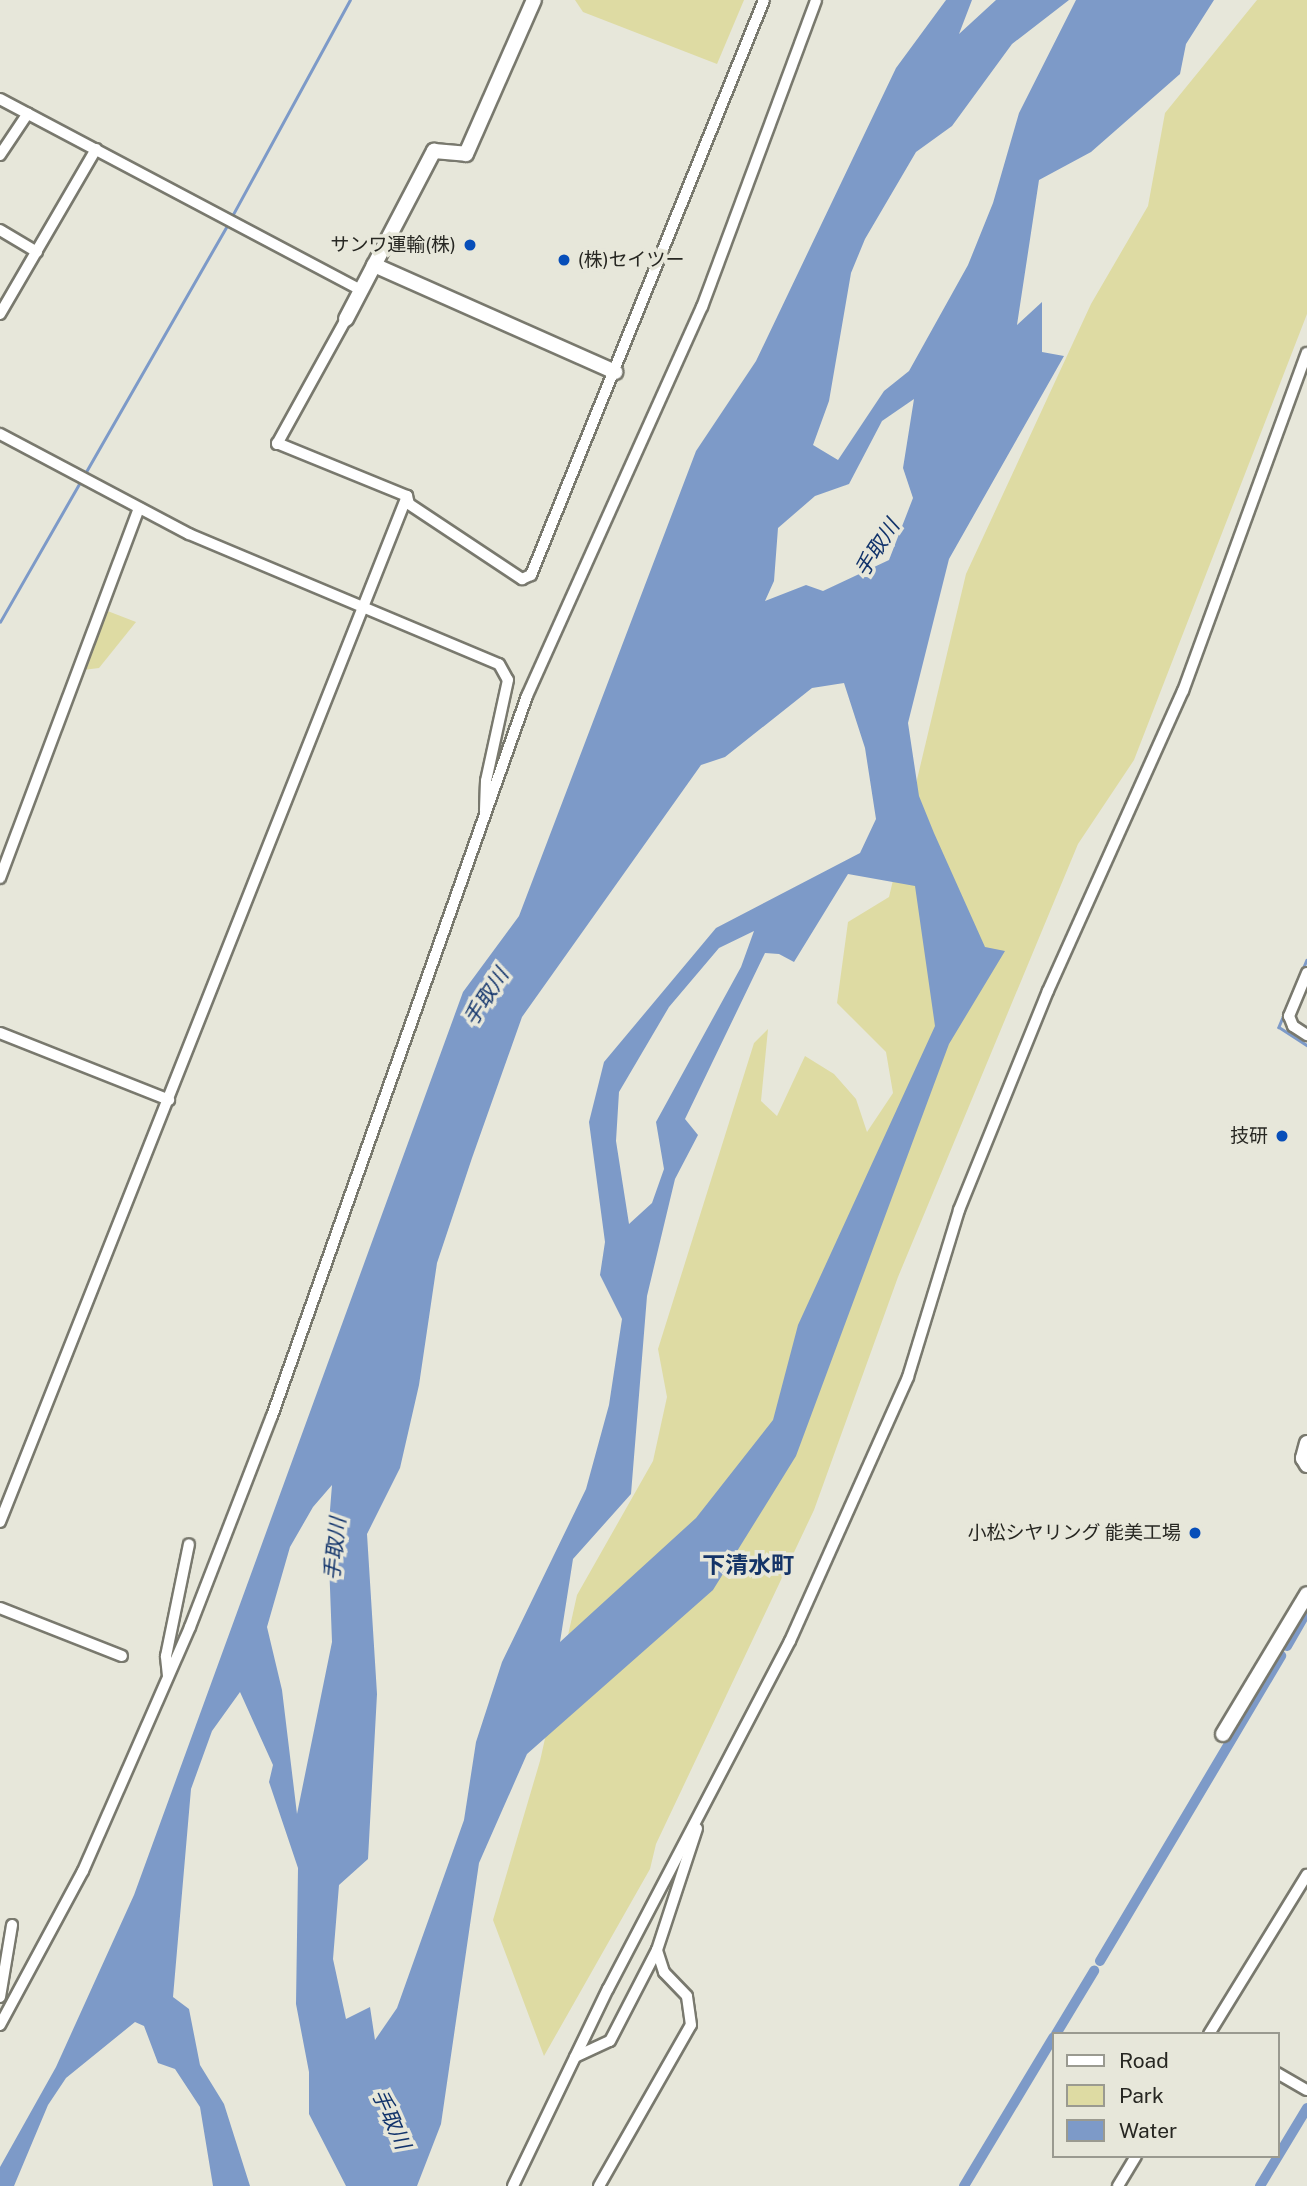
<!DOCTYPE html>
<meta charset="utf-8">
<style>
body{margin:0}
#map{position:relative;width:1307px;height:2186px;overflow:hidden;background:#e7e7da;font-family:"Public Sans","Noto Sans JP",sans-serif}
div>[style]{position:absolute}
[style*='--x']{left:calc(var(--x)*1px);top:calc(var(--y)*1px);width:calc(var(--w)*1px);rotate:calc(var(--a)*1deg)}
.green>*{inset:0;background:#dedba3}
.water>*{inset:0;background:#7d9ac8}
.stream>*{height:2.5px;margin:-1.25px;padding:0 1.25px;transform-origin:1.25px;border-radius:1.25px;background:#7d9ac8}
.canal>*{height:10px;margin:-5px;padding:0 5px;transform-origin:5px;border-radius:5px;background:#7d9ac8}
.roads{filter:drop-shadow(2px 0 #79796e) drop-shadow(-2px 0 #79796e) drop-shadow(0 2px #79796e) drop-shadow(0 -2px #79796e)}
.street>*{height:10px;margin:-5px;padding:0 5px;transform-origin:5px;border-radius:5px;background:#fff}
.secondary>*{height:14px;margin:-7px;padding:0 7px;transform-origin:7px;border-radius:7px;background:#fff}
.dots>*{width:19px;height:19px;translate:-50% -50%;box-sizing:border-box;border:4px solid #e7e7da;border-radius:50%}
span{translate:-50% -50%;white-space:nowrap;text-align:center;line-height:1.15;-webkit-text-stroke:7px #e7e7da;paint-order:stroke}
.poi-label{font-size:19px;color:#272722}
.right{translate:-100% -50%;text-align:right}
.left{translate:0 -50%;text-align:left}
.water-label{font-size:21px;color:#11336b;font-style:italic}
.quarter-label{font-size:23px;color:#133367;font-weight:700}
.legend{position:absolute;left:1052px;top:2032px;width:228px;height:126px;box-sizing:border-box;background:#e7e7da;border:2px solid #9a9a90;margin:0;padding:9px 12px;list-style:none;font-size:21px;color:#272722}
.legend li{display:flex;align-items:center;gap:14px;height:35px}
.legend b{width:35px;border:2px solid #9a9a90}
</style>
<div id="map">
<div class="green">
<i style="clip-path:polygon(575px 0,744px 0,717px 64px,583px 12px)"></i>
<i style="clip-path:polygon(1257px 0,1307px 0,1307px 314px,1134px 760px,1078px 844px,898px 1277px,814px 1510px,656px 1844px,650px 1869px,544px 2056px,493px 1920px,540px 1761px,577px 1595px,653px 1461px,667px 1397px,658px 1349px,754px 1043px,768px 1029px,761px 1101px,777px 1116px,805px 1056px,834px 1074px,856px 1099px,867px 1132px,893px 1093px,886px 1052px,837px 1003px,848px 922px,889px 897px,966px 574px,1091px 304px,1148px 206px,1165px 113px)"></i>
<i style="clip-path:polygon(105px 610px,136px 622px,99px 668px,83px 670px)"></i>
</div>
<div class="water">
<i style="clip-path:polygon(evenodd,946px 0,972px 0,959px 34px,996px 0,1069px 0,1012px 44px,952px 126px,916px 152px,865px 239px,851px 273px,829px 401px,813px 445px,838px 460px,884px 391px,909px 371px,968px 265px,993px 203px,1019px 113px,1076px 0,1214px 0,1186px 44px,1180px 74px,1091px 152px,1039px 180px,1017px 325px,1042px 302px,1042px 352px,1064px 356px,949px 559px,908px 723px,919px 796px,934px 833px,985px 947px,1005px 951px,949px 1044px,796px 1456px,713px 1590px,527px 1754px,479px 1863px,441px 2124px,417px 2186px,346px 2186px,309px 2114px,309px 2072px,296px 2004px,298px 1868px,269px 1782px,273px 1765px,240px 1692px,212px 1731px,191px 1789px,173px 1997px,189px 2009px,200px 2065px,224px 2104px,250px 2186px,213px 2186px,200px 2107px,175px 2069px,158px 2063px,144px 2026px,135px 2022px,66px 2078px,48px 2105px,14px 2186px,0 2186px,0 2167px,56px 2067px,134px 1895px,463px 992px,519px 916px,696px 451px,756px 361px,896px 68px,946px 0,914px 399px,903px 468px,913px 498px,889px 560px,823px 591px,806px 585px,765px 601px,774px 581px,778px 528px,815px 496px,849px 484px,882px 421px,914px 399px,946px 0,844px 683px,865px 748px,876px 819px,860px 853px,716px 928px,604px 1062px,589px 1122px,605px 1242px,600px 1275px,622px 1319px,609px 1405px,586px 1489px,502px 1662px,476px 1742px,464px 1820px,397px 2008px,375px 2040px,370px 2007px,346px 2019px,333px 1959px,339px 1885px,368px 1859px,377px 1694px,367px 1534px,400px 1468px,419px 1385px,437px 1263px,472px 1158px,522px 1017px,701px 765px,725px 757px,812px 688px,844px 683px,946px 0,848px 874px,915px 886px,935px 1026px,798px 1325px,773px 1420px,696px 1518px,560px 1642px,573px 1559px,631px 1494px,647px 1296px,675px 1179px,698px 1135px,685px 1119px,765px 953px,779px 954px,794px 962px,848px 874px,946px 0,754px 931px,741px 967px,656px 1122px,664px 1169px,652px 1203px,629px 1224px,616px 1141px,619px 1092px,669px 1007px,719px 948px,754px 931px,946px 0,332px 1485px,328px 1535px,332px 1642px,297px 1814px,282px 1690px,267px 1627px,290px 1547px,313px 1507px,332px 1485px)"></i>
</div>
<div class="stream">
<i style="--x:231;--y:218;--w:248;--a:-61.4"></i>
<i style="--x:0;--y:622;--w:459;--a:-60.2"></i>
<i style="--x:1307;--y:960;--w:73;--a:112.7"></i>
<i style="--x:1279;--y:1027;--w:33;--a:33"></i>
</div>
<div class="canal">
<i style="--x:1287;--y:1646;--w:39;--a:-60"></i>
<i style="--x:1100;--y:1961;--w:355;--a:-59.3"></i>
<i style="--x:1056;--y:2034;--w:74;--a:-58.9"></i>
<i style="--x:964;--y:2186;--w:173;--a:-59"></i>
<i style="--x:1260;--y:2186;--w:91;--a:-58.9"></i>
</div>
<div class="roads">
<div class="street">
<i style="--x:0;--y:99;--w:408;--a:27.9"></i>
<i style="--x:0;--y:155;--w:50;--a:-56.3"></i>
<i style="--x:0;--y:230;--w:43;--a:30.7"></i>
<i style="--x:0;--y:314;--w:191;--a:-59.8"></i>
<i style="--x:0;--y:434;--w:214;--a:27.9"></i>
<i style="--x:189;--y:534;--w:336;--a:22.8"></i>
<i style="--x:499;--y:664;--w:18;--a:61"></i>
<i style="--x:508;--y:680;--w:103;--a:102.3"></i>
<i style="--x:486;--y:781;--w:30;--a:92"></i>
<i style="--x:277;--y:443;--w:140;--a:22.2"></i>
<i style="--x:407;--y:496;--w:8;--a:76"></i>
<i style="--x:409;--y:504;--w:136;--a:33.6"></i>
<i style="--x:522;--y:579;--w:10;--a:-24"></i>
<i style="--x:531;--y:575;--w:620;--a:-67.94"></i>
<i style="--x:277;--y:444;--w:143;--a:-61.1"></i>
<i style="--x:0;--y:878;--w:395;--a:-69.4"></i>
<i style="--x:1307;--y:973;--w:47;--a:112.7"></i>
<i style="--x:1289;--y:1016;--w:11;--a:68"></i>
<i style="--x:1293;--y:1026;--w:17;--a:33"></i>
<i style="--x:0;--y:1033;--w:182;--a:21.6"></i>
<i style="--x:0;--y:1522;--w:1104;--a:-68.36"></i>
<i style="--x:0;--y:1608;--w:131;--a:21.5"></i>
<i style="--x:168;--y:1676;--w:20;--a:-96"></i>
<i style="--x:166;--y:1656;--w:114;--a:-78.4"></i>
<i style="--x:0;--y:1997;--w:73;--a:-80.5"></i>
<i style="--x:0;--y:2025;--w:175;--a:-61.7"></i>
<i style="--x:83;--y:1871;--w:266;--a:-66.3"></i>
<i style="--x:190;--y:1627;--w:226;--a:-68.8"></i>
<i style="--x:272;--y:1416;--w:764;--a:-70.5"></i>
<i style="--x:527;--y:696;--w:427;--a:-65.8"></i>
<i style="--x:702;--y:307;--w:327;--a:-69.6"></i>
<i style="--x:1209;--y:2034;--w:187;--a:-58.4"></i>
<i style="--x:575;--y:2057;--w:38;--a:-25"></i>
<i style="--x:610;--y:2041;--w:102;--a:-62.7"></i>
<i style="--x:1277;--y:2073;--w:34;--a:30"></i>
<i style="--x:513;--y:2186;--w:219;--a:-64.3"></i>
<i style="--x:608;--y:1989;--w:393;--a:-62.4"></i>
<i style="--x:790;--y:1641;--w:289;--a:-65.9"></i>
<i style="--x:908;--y:1377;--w:175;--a:-73"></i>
<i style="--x:959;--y:1210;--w:236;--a:-67.9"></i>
<i style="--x:1048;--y:991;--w:329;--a:-65.8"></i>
<i style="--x:1183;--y:691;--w:360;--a:-69.9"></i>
<i style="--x:599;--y:2186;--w:185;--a:-60.3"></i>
<i style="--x:691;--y:2025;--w:29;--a:-98"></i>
<i style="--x:687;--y:1996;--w:33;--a:-134"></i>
<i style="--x:664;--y:1972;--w:23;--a:-108"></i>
<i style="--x:657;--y:1950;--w:128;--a:-71.8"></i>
<i style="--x:1118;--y:2186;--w:35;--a:-59"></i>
</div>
<div class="secondary">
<i style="--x:374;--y:265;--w:264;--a:23.9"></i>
<i style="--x:346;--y:319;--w:190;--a:-62.4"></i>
<i style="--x:434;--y:151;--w:32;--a:5"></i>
<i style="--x:466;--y:154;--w:168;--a:-66.2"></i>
<i style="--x:1307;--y:1443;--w:16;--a:105"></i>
<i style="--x:1303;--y:1458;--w:8;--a:60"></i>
<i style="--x:1223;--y:1734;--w:163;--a:-59"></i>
</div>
</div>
<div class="dots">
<i style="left:470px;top:245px;background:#074eb9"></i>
<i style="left:564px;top:260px;background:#074eb9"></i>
<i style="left:1282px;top:1136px;background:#074eb9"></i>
<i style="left:1195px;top:1533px;background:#074eb9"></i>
</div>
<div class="poi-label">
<span class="right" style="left:456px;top:245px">サンワ運輸(株)</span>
<span class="left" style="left:578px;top:260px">(株)セイツー</span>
<span class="right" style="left:1268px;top:1136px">技研</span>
<span class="right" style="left:1181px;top:1533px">小松シヤリング 能美工場</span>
</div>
<div class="water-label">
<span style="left:877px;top:548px;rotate:-57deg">手取川</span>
<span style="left:486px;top:997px;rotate:-57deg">手取川</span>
<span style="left:335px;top:1549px;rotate:-84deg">手取川</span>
<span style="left:391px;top:2119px;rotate:66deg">手取川</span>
</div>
<div class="quarter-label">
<span style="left:748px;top:1565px">下清水町</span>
</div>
<ul class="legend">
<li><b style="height:9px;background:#fff"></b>Road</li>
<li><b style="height:19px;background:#dedba3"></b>Park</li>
<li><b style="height:19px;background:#7d9ac8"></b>Water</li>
</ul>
</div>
